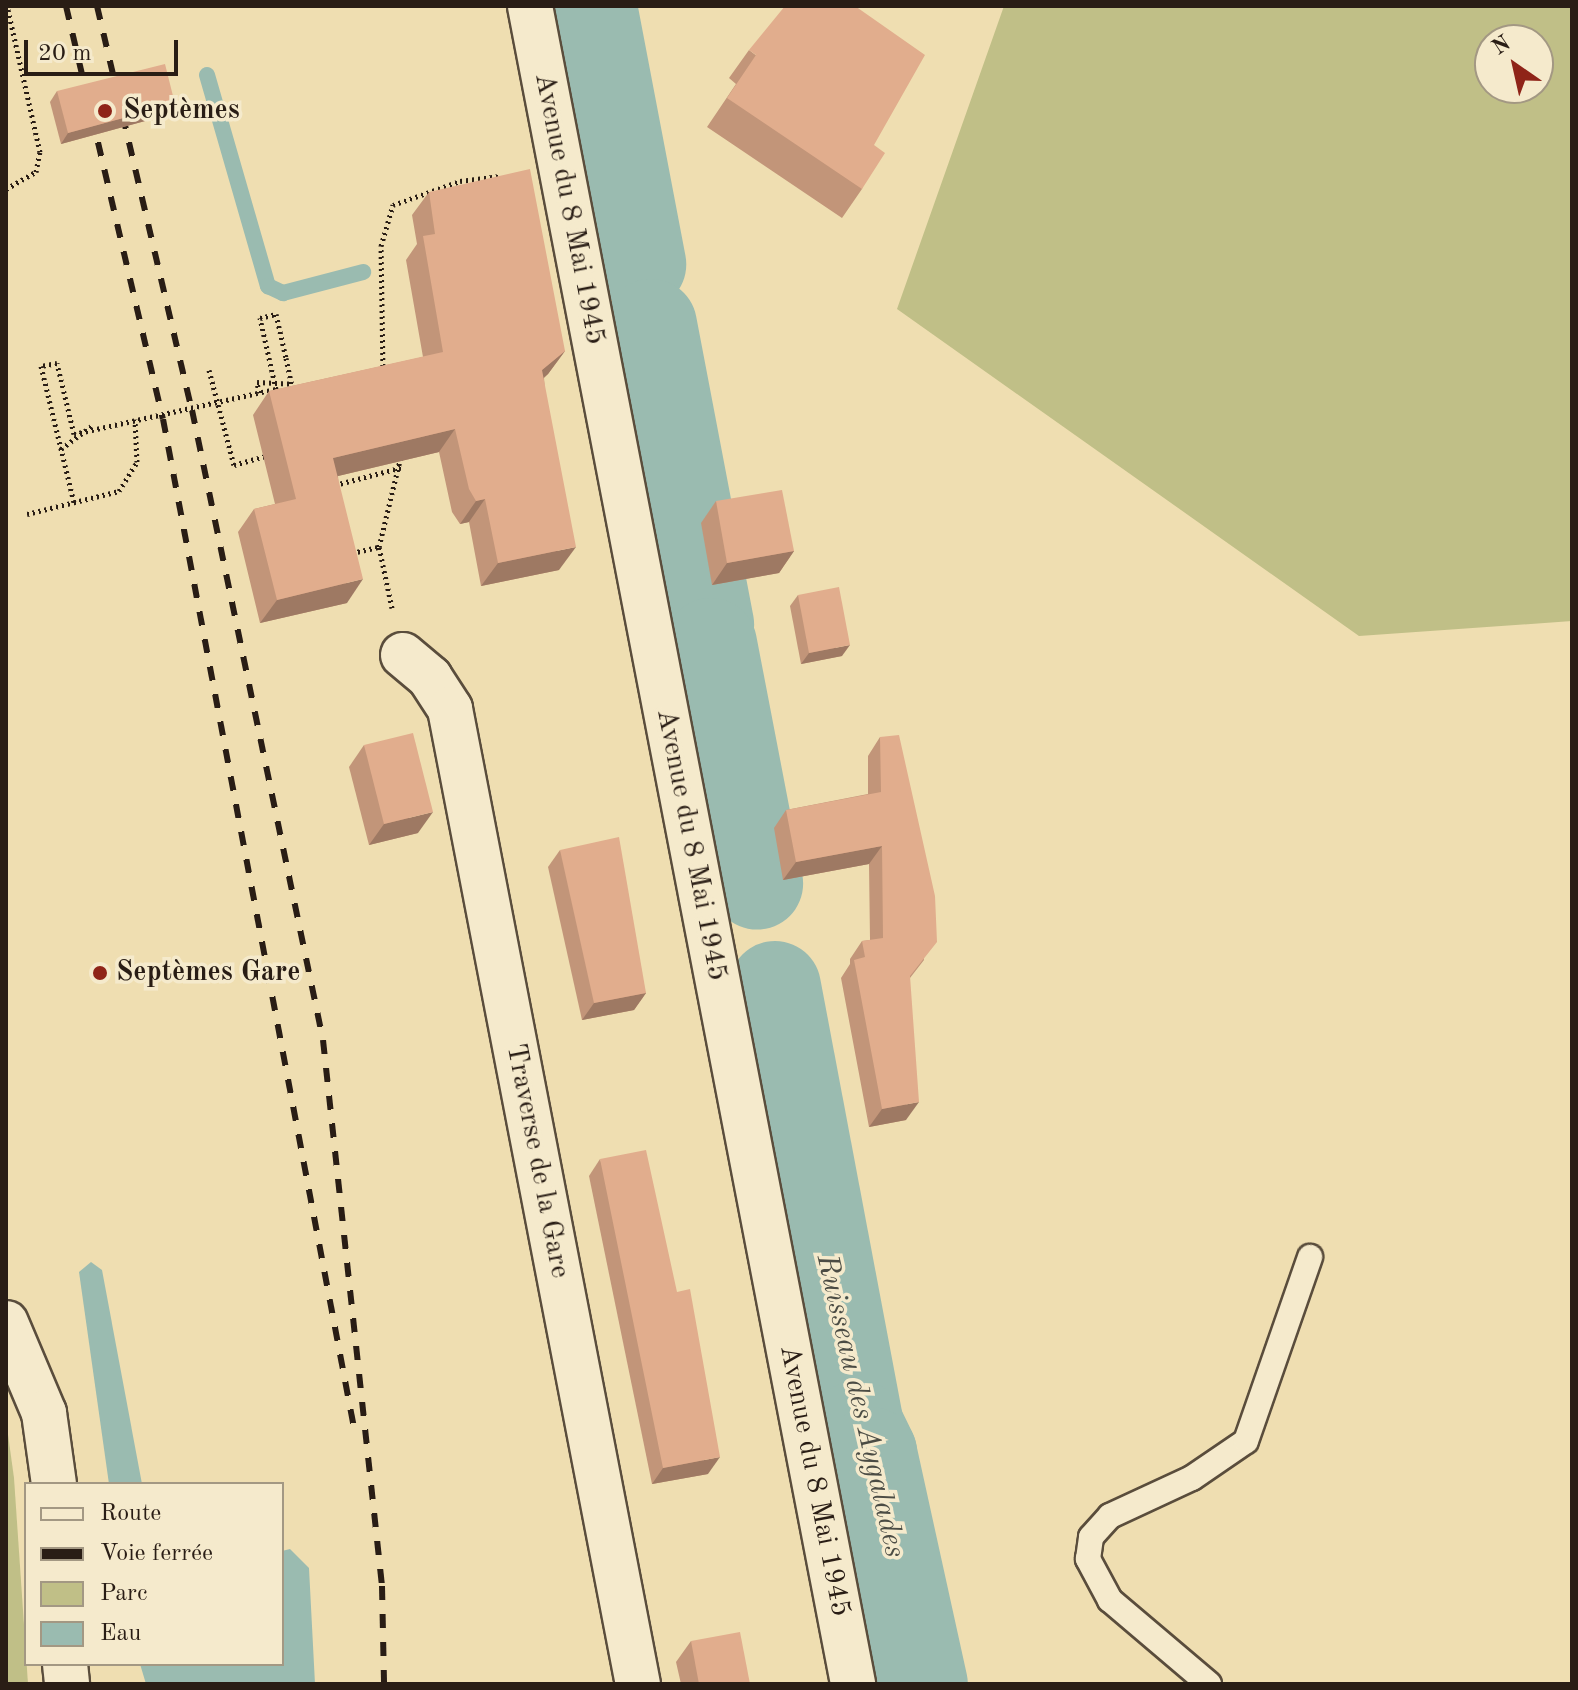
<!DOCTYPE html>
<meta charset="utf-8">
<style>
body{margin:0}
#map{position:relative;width:1578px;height:1690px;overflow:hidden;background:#efdeb1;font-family:"Old Standard TT",serif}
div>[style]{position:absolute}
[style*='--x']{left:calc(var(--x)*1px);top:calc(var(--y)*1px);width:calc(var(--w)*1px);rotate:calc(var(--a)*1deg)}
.green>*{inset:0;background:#c0bf87}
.water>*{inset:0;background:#9abbb0}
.stream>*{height:16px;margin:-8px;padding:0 8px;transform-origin:8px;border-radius:8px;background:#9abbb0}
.river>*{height:92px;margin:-46px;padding:0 46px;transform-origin:46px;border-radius:46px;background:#9abbb0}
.path>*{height:5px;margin-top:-2.5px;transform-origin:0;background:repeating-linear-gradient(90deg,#291d15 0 2px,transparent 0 6px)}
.roads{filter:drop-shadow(2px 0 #5a4d3c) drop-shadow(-2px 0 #5a4d3c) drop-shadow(0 2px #5a4d3c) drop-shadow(0 -2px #5a4d3c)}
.service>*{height:24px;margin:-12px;padding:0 12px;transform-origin:12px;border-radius:12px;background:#f5eacc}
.minor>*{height:44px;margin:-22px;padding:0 22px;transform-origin:22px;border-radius:22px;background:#f5eacc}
.secondary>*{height:44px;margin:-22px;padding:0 22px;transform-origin:22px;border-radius:22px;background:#f5eacc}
.rail>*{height:6px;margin-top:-3px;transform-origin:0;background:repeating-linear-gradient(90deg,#291d15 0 14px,transparent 0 28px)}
.path-bridge>*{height:5px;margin-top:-2.5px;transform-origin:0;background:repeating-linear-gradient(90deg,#291d15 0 2px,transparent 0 6px)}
.wall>*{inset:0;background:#c29579}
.shaded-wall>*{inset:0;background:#9e7963}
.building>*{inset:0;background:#e1ad8d}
.dots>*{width:22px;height:22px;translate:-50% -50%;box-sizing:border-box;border:4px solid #f5eacc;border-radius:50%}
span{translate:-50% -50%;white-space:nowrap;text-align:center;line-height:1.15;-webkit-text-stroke:7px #f5eacc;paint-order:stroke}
.poi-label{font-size:28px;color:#291d15;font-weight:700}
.left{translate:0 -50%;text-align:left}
.street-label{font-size:28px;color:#291d15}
.water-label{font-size:30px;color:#4b4c44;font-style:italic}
.frame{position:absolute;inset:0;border:8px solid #291d15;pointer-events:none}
.legend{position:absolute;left:24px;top:1482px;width:260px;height:184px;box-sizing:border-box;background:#f5eacc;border:2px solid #a39883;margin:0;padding:10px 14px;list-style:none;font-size:24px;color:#291d15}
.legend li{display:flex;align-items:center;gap:16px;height:40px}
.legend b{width:40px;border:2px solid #a39883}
.north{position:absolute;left:1474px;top:24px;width:80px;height:80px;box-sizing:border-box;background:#f5eacc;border:2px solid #a39883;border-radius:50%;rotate:326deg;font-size:22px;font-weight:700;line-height:32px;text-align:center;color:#291d15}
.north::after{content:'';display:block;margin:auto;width:28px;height:36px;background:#8f2418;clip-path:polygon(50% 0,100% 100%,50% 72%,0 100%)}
.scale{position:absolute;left:24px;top:40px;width:154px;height:36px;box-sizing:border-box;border:4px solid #291d15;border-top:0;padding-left:10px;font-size:24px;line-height:28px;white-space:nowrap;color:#291d15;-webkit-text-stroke:6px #f5eacc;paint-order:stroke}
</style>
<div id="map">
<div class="green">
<i style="clip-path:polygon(evenodd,1004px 6px,1572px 6px,1572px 621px,1359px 636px,897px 309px,1004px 6px,1490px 40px,1538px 40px,1538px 88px,1490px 88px,1490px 40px)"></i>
<i style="clip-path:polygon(6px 1420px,14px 1478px,28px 1684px,6px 1684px)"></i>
</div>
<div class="water">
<i style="clip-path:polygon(91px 1262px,102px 1270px,142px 1484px,109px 1484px,79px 1272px)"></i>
<i style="clip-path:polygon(290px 1549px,309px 1568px,315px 1684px,146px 1684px,140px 1664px,282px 1664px,282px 1551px)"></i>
</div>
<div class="stream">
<i style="--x:207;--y:75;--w:220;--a:73.9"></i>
<i style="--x:268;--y:286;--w:17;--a:25"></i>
<i style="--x:283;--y:293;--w:83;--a:-14.7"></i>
</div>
<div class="river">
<i style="--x:591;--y:6;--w:263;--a:79.2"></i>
<i style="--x:651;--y:325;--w:305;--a:79.2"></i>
<i style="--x:711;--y:644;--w:244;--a:79.1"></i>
<i style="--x:775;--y:987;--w:447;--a:79.3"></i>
<i style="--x:858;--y:1426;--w:30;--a:64"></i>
<i style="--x:871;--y:1453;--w:237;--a:77.6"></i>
</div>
<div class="path">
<i style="--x:6;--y:189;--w:34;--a:-30"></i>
<i style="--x:36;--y:172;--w:20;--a:-79"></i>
<i style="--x:40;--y:152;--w:150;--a:-102.7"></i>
<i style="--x:286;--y:358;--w:33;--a:78"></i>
<i style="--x:209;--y:370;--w:98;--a:75.3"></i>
<i style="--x:234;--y:465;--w:37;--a:-16"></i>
<i style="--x:383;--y:372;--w:126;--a:-90.9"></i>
<i style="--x:381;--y:246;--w:43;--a:-73.7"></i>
<i style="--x:393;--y:205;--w:71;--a:-19.7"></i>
<i style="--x:460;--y:181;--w:41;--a:-7"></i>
<i style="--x:259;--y:393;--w:11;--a:-100"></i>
<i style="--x:257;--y:382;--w:35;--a:3"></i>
<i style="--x:74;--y:434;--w:73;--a:-103.5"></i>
<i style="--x:57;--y:363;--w:16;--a:169"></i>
<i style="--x:41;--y:366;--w:140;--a:76.4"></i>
<i style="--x:61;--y:449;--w:40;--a:-37"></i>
<i style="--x:335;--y:485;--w:70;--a:-14.8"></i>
<i style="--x:27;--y:514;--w:95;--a:-14"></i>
<i style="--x:119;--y:491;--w:34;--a:-58"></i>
<i style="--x:137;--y:462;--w:43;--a:-92.7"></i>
<i style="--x:352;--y:553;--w:28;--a:-13"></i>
<i style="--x:392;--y:608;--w:62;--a:-102"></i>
<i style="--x:379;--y:547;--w:94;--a:-76.4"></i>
</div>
<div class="roads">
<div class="service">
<i style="--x:1209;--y:1684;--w:130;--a:-139.7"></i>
<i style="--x:1110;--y:1600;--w:47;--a:-118.2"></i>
<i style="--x:1088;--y:1559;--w:22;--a:-82"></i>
<i style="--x:1091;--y:1537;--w:28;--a:-48"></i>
<i style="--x:1110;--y:1516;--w:90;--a:-24.9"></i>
<i style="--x:1192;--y:1478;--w:65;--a:-34.4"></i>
<i style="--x:1246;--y:1441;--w:195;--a:-70.8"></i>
</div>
<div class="minor">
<i style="--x:403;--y:655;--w:35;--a:40"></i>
<i style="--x:430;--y:678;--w:37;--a:57"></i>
<i style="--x:450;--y:709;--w:993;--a:79.09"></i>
<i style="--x:6;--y:1323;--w:98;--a:67.1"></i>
<i style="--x:44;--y:1413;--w:72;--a:82"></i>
<i style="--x:65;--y:1664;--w:20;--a:84"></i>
</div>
<div class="secondary">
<i style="--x:530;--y:6;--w:1709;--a:79.1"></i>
</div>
</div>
<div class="rail">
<i style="--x:66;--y:6;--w:424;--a:76.8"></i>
<i style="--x:163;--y:419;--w:1032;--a:79.28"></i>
<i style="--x:97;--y:6;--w:415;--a:76.8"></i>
<i style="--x:192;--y:410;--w:643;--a:78.25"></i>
<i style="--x:323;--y:1040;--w:549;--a:83.83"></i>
<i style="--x:382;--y:1586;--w:98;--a:88.8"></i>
</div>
<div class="path-bridge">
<i style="--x:74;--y:434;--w:207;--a:-12.6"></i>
<i style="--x:276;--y:389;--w:73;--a:-102.7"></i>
<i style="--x:260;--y:318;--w:16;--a:-14"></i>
<i style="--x:276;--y:314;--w:45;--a:77.2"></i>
</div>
<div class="wall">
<i style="clip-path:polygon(749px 50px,874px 145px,862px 189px,842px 218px,707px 127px,736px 84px,729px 78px)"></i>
<i style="clip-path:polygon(57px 91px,167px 115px,61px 144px,50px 102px)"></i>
<i style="clip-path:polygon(429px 192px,565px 351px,548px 374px,544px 378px,559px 570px,481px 586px,469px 522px,460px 524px,452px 512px,439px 452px,338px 476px,347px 603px,260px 623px,238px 532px,254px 509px,275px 504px,253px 415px,269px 391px,423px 357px,406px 260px,417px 244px,412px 215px)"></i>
<i style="clip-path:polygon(716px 501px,794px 551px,779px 573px,712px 585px,701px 523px)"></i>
<i style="clip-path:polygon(798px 595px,842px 656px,801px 664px,790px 606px)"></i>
<i style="clip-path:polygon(880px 737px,924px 960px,910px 978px,906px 1120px,869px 1127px,841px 978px,850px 964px,850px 959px,862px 941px,870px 940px,869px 864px,783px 880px,774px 828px,786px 810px,868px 794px,868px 756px)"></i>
<i style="clip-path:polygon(364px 745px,418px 833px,369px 845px,349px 767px)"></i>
<i style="clip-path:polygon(560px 850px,646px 993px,634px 1010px,582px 1020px,548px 867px)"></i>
<i style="clip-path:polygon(600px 1159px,708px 1474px,652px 1484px,589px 1176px)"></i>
<i style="clip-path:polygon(691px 1641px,750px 1684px,681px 1684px,676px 1662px)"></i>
</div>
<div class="shaded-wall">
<i style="clip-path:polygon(175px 104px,167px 115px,61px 144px,68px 133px)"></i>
<i style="clip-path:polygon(565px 351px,548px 374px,526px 393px,542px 370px)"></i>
<i style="clip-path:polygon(455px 429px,439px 452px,317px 481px,333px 458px)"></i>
<i style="clip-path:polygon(485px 499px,469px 522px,460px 524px,476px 501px)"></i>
<i style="clip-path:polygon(576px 547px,559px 570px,481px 586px,498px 563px)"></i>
<i style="clip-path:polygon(794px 551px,779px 573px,712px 585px,727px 563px)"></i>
<i style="clip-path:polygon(363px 579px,347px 603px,260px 623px,277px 600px)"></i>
<i style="clip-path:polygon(850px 645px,842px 656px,801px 664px,809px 653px)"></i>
<i style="clip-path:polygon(433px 812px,418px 833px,369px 845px,384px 824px)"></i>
<i style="clip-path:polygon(882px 846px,869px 864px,783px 880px,796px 862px)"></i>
<i style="clip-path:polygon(646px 993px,634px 1010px,582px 1020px,594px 1003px)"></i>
<i style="clip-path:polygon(919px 1102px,906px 1120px,869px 1127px,882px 1109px)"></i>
<i style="clip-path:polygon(720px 1457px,708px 1474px,652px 1484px,663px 1468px)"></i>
</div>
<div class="building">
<i style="clip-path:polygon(785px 6px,855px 6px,925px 55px,874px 145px,885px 153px,862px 189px,727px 98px,756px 55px,749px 50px)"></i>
<i style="clip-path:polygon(165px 64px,175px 104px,68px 133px,57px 91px)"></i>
<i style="clip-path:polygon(530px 169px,565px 351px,542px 370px,576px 547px,498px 563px,485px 499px,476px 501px,469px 489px,455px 429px,333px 458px,363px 579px,277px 600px,254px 509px,296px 499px,269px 391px,443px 352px,423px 236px,435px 234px,429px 192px)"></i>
<i style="clip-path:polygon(782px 490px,794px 551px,727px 563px,716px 501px)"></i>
<i style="clip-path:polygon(839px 587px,850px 645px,809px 653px,798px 595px)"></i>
<i style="clip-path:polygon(413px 733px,433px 812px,384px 824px,364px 745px)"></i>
<i style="clip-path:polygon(899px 735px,935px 896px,937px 942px,910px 976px,919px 1102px,882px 1109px,854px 960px,865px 957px,862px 941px,883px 938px,882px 846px,796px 862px,786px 810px,881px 792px,880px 737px)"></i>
<i style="clip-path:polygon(619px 837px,646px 993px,594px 1003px,560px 850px)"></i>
<i style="clip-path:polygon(646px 1150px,677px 1292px,690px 1289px,720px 1457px,663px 1468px,600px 1159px)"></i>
<i style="clip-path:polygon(740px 1632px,750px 1684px,699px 1684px,691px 1641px)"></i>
</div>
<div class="dots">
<i style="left:105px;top:111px;background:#8f2418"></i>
<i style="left:100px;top:973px;background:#8f2418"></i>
</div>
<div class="poi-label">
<span class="left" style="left:123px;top:111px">Septèmes</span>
<span class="left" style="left:116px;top:973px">Septèmes Gare</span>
</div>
<div class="street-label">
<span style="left:569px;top:209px;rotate:79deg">Avenue du 8 Mai 1945</span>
<span style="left:691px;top:845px;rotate:79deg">Avenue du 8 Mai 1945</span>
<span style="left:537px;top:1161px;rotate:79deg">Traverse de la Gare</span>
<span style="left:814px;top:1481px;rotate:79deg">Avenue du 8 Mai 1945</span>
</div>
<div class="water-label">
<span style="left:860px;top:1406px;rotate:77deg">Ruisseau des Aygalades</span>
</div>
<div class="frame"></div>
<ul class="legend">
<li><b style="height:10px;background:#f5eacc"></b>Route</li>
<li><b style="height:10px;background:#291d15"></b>Voie ferrée</li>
<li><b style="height:22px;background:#c0bf87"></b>Parc</li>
<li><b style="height:22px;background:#9abbb0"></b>Eau</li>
</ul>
<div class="north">N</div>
<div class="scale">20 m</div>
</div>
